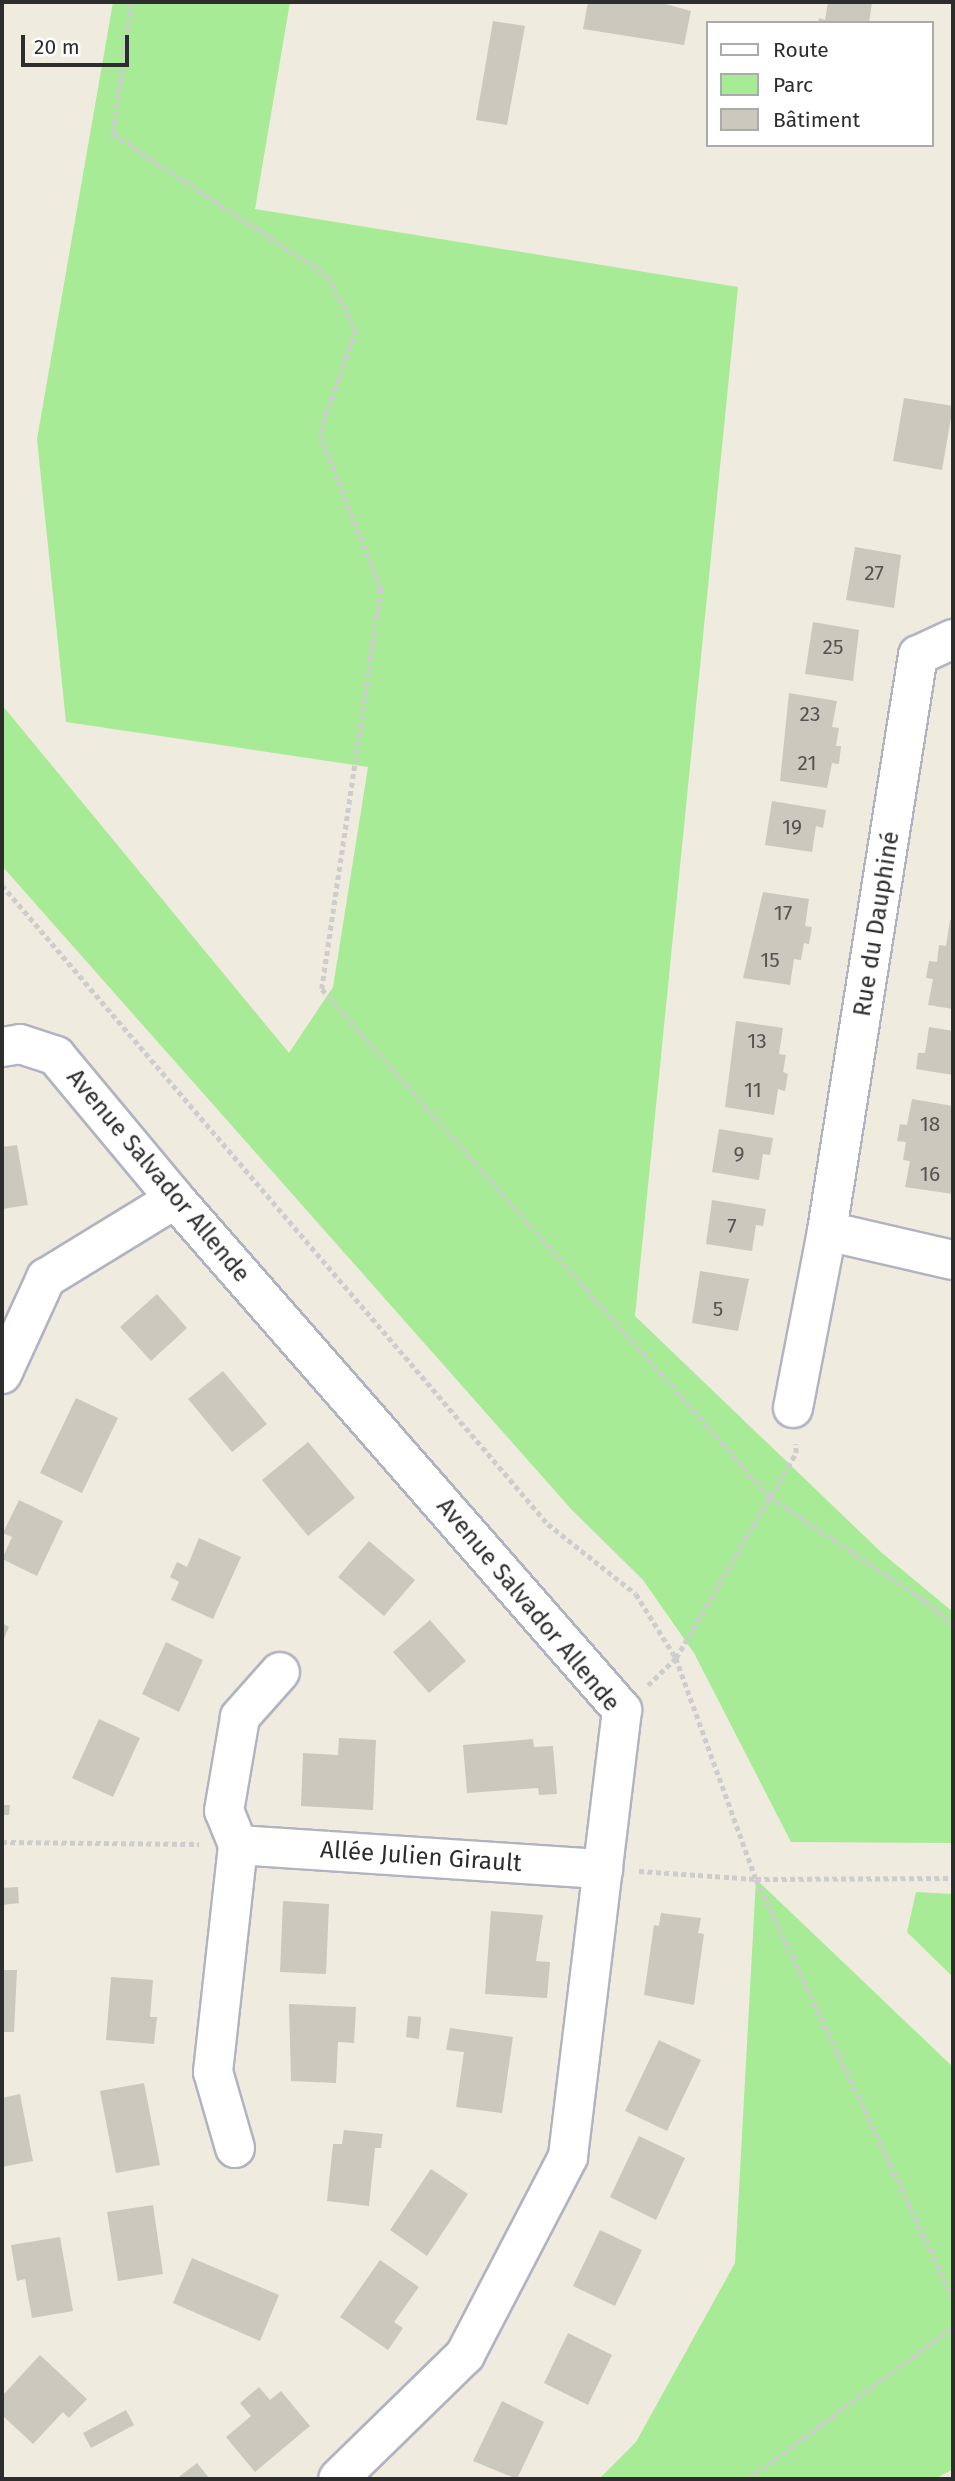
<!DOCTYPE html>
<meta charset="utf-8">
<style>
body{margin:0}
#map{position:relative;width:955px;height:2481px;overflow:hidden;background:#f0ebdf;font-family:"Fira Sans",sans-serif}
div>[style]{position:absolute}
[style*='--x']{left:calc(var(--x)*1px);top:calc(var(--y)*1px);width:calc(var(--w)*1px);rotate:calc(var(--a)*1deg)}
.green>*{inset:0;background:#a7eb96}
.building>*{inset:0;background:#cbc8be}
.path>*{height:4.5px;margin-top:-2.25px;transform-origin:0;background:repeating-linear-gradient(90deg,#cdcdcd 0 5px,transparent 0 8.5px)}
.roads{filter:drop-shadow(2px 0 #b2b3c2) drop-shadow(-2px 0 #b2b3c2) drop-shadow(0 2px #b2b3c2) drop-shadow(0 -2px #b2b3c2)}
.minor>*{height:38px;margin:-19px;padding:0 19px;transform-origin:19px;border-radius:19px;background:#fff}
span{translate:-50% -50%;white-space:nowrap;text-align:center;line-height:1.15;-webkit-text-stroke:7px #fff;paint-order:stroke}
.number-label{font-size:21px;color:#545451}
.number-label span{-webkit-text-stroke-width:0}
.street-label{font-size:24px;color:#2d2d2d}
.frame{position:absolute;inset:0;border:4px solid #2d2d2d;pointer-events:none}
.legend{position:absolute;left:706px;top:21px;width:228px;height:126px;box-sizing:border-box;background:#fff;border:2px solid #ababab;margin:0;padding:9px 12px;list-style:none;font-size:21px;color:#2d2d2d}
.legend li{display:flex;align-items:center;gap:14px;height:35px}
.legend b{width:35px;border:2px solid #ababab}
.scale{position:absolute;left:21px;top:35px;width:108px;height:32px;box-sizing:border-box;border:4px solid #2d2d2d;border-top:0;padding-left:9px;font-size:21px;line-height:24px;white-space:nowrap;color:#2d2d2d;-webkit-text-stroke:5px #fff;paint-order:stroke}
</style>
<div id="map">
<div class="green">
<i style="clip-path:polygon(113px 2px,290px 2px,255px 209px,738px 287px,635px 1316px,882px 1553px,953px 1612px,953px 1843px,791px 1842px,694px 1653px,643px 1580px,571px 1509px,2px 866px,2px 705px,289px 1053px,333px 987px,368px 767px,66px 722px,37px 439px)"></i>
<i style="clip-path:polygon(756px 1879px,953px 2067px,953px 2469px,935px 2479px,599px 2479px,636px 2442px,735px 2263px)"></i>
<i style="clip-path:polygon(916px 1892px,953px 1894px,953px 1977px,907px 1932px)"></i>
</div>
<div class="building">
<i style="clip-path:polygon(588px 2px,658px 2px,691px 11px,684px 45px,583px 29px)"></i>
<i style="clip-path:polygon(828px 2px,872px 2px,869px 23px,818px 23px,819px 18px,825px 20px)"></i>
<i style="clip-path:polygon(493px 21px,525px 26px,507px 125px,476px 120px)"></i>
<i style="clip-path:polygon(904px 398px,953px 406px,942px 470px,893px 461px)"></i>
<i style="clip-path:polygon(855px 547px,901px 555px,894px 608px,846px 600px)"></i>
<i style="clip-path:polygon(813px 622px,859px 630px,853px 681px,805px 674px)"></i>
<i style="clip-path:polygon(789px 693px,837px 701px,832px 727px,839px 728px,836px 746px,841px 746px,839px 764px,832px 763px,827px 788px,780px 781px)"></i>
<i style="clip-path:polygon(772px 801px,826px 810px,823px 828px,816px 826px,812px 852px,765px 845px)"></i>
<i style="clip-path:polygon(763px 892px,809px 899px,805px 926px,812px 927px,809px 944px,804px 943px,801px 960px,794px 959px,790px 985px,743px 978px)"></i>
<i style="clip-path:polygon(950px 920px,953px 921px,953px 1009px,928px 1005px,933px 979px,926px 978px,929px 961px,937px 962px,939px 945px,946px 946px)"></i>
<i style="clip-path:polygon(736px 1021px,783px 1028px,779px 1054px,786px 1055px,783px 1072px,788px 1074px,785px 1091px,778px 1089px,774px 1115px,725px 1107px)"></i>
<i style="clip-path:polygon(929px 1027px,953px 1031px,953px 1075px,916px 1069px,918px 1053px,925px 1053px)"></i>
<i style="clip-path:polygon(912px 1099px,953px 1106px,953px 1194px,905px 1187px,910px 1161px,903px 1160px,906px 1142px,897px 1141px,900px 1124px,907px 1125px)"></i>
<i style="clip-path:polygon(719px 1129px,773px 1138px,770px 1155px,763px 1154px,759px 1180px,712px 1172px)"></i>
<i style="clip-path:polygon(17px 1145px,28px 1205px,2px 1209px,2px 1147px)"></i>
<i style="clip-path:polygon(712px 1200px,766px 1209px,763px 1226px,756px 1225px,752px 1251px,706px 1244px)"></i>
<i style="clip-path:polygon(700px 1271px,749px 1279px,738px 1331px,692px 1323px)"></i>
<i style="clip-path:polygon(157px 1294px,187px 1328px,151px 1361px,120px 1327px)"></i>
<i style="clip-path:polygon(223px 1371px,267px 1424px,232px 1452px,188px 1399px)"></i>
<i style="clip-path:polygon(76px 1398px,118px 1418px,82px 1493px,40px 1473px)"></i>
<i style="clip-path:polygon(308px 1442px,355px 1498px,308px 1536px,262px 1480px)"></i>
<i style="clip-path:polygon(19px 1500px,63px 1521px,37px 1576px,2px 1559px,12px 1537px,3px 1533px)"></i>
<i style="clip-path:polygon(199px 1538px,241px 1557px,213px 1619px,171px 1600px,179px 1582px,170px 1577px,177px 1562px,187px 1567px)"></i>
<i style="clip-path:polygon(369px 1541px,415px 1580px,384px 1616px,338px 1577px)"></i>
<i style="clip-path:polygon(430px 1620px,466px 1661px,429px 1693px,393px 1652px)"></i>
<i style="clip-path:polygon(2px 1623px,9px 1627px,2px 1643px)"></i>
<i style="clip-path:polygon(166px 1642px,203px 1660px,179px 1712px,142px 1694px)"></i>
<i style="clip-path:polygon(99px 1719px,140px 1738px,113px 1797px,72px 1778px)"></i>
<i style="clip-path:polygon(339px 1738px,376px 1740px,373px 1810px,301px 1806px,303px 1753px,338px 1755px)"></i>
<i style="clip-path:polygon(533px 1739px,534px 1747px,553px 1746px,557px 1794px,539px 1795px,538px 1788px,467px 1793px,463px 1745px)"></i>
<i style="clip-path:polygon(2px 1805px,10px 1805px,9px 1815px,2px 1815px)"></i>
<i style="clip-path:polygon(18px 1887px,19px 1903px,2px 1905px,2px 1888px)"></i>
<i style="clip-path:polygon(283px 1901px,329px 1904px,326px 1974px,280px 1972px)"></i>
<i style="clip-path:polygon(491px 1911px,543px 1915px,536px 1961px,550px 1962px,547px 1998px,485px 1994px)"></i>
<i style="clip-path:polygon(661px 1913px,701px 1918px,698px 1933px,704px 1934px,694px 2005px,644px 1995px,654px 1925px,659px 1926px)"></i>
<i style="clip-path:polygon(2px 1970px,17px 1970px,14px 2032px,2px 2032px)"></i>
<i style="clip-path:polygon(111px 1977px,153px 1980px,150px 2017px,157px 2017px,154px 2044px,106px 2040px)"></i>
<i style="clip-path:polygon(289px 2004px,356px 2007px,354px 2043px,338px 2042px,336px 2083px,291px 2081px)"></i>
<i style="clip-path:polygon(408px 2016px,421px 2017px,419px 2039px,406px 2037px)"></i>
<i style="clip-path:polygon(450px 2028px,513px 2037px,502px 2113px,456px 2107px,464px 2052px,446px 2050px)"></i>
<i style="clip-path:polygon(659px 2040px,701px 2060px,667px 2131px,625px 2111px)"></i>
<i style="clip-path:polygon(144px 2083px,160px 2165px,116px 2173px,100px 2091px)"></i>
<i style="clip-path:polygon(20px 2094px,33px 2161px,2px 2167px,2px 2098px)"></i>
<i style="clip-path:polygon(344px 2130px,383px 2134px,381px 2148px,375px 2148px,369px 2206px,327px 2201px,333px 2144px,342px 2144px)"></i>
<i style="clip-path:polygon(639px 2136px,685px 2158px,656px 2220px,610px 2197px)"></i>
<i style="clip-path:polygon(431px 2169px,468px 2194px,427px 2256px,390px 2230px)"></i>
<i style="clip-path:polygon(153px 2205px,163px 2274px,118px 2281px,107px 2212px)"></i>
<i style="clip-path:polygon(600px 2230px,642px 2250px,615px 2306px,573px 2286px)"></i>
<i style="clip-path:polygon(60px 2237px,73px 2311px,32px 2318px,25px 2279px,17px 2281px,11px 2245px)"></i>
<i style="clip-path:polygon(192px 2258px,279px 2295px,260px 2341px,173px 2303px)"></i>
<i style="clip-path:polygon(380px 2260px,419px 2287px,394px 2322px,403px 2328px,388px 2350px,340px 2317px)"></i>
<i style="clip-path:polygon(568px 2333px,612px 2355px,588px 2405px,544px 2383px)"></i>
<i style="clip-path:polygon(40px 2355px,87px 2399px,69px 2418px,63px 2412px,33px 2444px,2px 2415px,2px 2396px)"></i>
<i style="clip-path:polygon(259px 2387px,270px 2400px,281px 2391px,310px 2426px,255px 2472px,226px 2437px,251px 2416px,240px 2403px)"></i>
<i style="clip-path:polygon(502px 2401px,544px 2422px,517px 2479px,473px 2461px)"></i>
<i style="clip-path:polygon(126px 2410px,134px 2425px,91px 2448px,83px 2433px)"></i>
<i style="clip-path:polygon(197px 2463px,210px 2479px,176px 2479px)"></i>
</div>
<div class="path">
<i style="--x:132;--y:2;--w:133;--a:98.2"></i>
<i style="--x:113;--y:134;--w:256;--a:33.4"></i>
<i style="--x:327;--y:275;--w:62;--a:62.2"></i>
<i style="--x:356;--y:330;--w:110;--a:109.1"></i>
<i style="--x:320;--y:434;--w:167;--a:68.5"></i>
<i style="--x:381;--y:589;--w:404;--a:98.4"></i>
<i style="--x:322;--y:989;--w:677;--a:48.59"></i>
<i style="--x:770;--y:1497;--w:185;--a:33.8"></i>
<i style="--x:924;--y:1600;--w:38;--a:41"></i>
<i style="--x:2;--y:885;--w:840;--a:49.49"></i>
<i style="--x:548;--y:1524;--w:112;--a:38.5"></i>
<i style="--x:636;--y:1594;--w:75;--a:58"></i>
<i style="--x:676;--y:1658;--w:235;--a:70.1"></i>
<i style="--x:756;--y:1879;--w:462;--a:64.8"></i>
<i style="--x:648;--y:1685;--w:39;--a:-44"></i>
<i style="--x:676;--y:1658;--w:238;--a:-59.7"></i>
<i style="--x:796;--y:1453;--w:9;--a:-96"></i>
<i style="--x:2;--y:1842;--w:197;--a:0.6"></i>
<i style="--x:639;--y:1871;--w:117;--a:3.9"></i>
<i style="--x:756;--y:1879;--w:197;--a:-0.3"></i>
<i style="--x:748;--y:2479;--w:255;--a:-36.6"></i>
</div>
<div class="roads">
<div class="minor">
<i style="--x:953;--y:639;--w:38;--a:155"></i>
<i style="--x:918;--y:655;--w:583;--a:98.98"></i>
<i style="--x:827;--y:1231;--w:129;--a:13"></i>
<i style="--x:2;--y:1047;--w:18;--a:-9"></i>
<i style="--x:20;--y:1044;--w:38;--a:18"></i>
<i style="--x:56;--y:1056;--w:186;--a:50.2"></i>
<i style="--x:175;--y:1199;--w:679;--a:48.82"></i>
<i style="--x:622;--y:1710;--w:450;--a:96.9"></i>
<i style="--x:568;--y:2157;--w:223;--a:117.5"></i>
<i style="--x:465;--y:2355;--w:177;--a:135.7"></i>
<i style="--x:2;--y:1374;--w:106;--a:-65.4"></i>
<i style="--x:46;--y:1278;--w:151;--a:-31.5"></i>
<i style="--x:793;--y:1408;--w:180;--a:-79.1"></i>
<i style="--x:238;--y:1845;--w:366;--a:3.8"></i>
<i style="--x:235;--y:2148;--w:79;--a:-106.1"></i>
<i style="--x:213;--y:2072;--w:228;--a:-83.7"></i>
<i style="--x:238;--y:1845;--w:37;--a:-112"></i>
<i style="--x:224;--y:1811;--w:95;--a:-80.3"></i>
<i style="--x:240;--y:1717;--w:60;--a:-48.4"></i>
</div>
</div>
<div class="number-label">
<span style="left:874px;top:573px">27</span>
<span style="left:833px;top:647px">25</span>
<span style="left:810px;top:714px">23</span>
<span style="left:807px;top:763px">21</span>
<span style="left:792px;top:827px">19</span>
<span style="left:783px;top:913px">17</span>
<span style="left:770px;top:960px">15</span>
<span style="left:757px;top:1041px">13</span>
<span style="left:753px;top:1090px">11</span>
<span style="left:930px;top:1124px">18</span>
<span style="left:739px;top:1154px">9</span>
<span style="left:930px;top:1174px">16</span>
<span style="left:732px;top:1226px">7</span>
<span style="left:718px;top:1309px">5</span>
</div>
<div class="street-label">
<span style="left:877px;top:924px;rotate:-81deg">Rue du Dauphiné</span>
<span style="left:158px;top:1176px;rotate:50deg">Avenue Salvador Allende</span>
<span style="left:528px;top:1605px;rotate:50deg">Avenue Salvador Allende</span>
<span style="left:421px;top:1857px;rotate:4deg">Allée Julien Girault</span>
</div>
<div class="frame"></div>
<ul class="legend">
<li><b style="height:9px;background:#fff"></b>Route</li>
<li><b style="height:19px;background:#a7eb96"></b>Parc</li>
<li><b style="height:19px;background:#cbc8be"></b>Bâtiment</li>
</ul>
<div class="scale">20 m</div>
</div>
